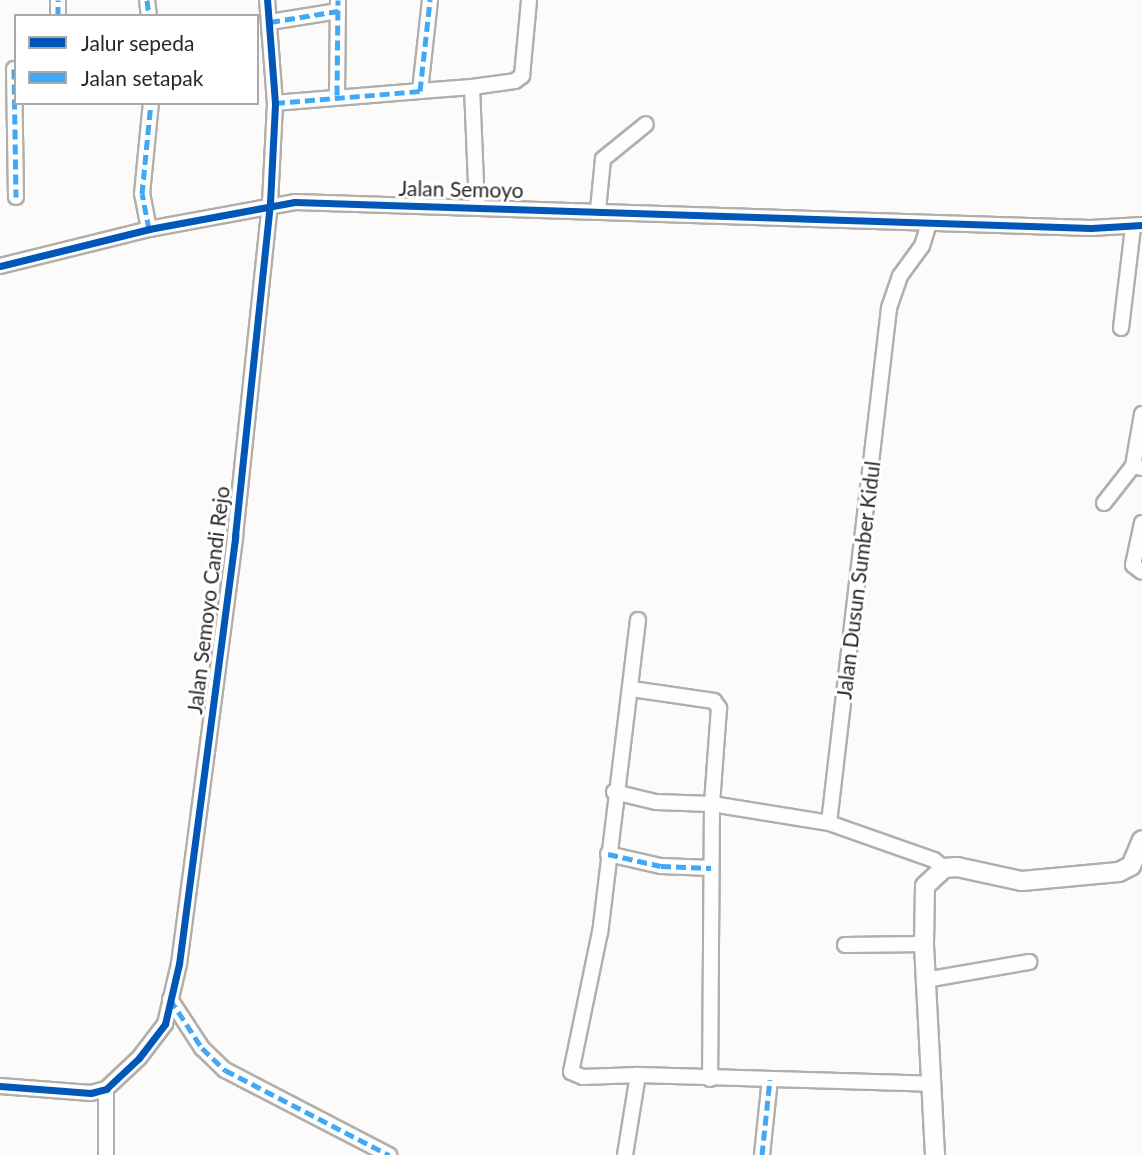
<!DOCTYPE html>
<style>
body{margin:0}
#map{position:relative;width:1142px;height:1155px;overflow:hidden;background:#fcfbfa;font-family:Lato,sans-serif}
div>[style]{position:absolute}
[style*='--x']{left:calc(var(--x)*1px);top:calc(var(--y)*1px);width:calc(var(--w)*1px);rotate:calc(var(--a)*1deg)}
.roads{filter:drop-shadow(2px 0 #b1afac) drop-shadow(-2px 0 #b1afac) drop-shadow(0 2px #b1afac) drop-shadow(0 -2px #b1afac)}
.minor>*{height:14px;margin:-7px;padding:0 7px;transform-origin:7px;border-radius:7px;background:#fffefe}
.tertiary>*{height:18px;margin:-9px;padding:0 9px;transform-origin:9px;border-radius:9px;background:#fffefe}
.quiet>*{height:5px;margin-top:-2.5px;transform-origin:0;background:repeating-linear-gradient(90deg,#3fa9f5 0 10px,transparent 0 15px)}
.cycleway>*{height:7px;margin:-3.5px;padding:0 3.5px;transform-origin:3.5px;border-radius:3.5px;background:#0057b8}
span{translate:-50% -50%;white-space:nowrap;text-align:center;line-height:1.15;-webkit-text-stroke:6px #fff;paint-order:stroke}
.street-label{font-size:21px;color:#2c2724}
.legend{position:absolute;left:14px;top:14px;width:245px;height:91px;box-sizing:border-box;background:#fff;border:2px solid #aba9a7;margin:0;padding:9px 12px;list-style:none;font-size:21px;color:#2c2724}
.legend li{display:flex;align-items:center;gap:14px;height:35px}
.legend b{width:35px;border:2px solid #aba9a7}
</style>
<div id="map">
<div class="roads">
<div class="minor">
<i style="--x:147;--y:0;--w:16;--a:83"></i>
<i style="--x:58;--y:16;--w:16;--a:-90"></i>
<i style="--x:270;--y:22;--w:69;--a:-9.2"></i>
<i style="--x:14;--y:69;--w:128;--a:89.1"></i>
<i style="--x:420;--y:91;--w:52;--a:-4.4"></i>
<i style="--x:337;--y:95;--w:95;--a:-89.4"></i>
<i style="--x:275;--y:103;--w:145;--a:-4.7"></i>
<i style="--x:420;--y:91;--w:92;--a:-83.7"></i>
<i style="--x:477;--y:207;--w:120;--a:-92.4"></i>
<i style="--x:472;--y:87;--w:43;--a:-7.9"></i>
<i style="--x:515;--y:81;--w:9;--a:-36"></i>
<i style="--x:522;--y:76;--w:76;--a:-84.7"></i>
<i style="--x:598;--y:210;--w:51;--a:-84.4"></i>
<i style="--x:603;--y:159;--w:55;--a:-39.1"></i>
<i style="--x:149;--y:229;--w:36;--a:-101"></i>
<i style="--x:142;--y:194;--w:91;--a:-84.4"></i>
<i style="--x:0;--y:266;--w:154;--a:-13.9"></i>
<i style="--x:149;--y:229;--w:148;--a:-10.5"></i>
<i style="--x:295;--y:202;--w:796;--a:1.87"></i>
<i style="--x:1091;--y:228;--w:51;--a:-3.4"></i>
<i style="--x:1121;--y:328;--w:102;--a:-83.2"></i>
<i style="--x:1142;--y:414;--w:53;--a:99.8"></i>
<i style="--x:1133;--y:466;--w:9;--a:13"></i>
<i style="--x:1104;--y:503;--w:47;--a:-51.9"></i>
<i style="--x:1142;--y:523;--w:43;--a:102.1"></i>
<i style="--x:1133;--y:565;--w:11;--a:38"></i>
<i style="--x:638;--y:620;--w:314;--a:96.9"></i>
<i style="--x:600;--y:932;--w:143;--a:101.7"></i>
<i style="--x:571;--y:1072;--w:13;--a:23"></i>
<i style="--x:583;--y:1077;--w:55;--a:-2.1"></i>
<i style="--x:638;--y:1075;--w:295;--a:1.7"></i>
<i style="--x:632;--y:689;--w:83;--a:8.3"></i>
<i style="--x:714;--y:701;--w:9;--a:54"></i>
<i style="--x:719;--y:708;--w:96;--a:94.2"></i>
<i style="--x:712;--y:804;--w:275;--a:90.4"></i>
<i style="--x:614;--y:792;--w:43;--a:13.4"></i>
<i style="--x:656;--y:802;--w:56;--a:2"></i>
<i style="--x:712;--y:804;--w:119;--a:9.2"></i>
<i style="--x:829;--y:823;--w:111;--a:19.4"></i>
<i style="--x:934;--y:860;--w:13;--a:39"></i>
<i style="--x:829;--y:823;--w:518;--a:-83.35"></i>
<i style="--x:889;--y:308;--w:34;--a:-71"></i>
<i style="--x:900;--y:276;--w:37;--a:-54"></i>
<i style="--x:922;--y:246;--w:24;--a:-73"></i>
<i style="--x:608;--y:854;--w:54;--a:12.8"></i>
<i style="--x:661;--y:866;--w:50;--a:2.3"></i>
<i style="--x:845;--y:945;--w:79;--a:-0.7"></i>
<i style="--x:925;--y:980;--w:106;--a:-9.8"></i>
<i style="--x:170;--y:999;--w:59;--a:56.9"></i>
<i style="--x:202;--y:1048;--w:32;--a:44"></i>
<i style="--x:225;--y:1070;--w:185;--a:27.4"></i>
<i style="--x:0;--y:1086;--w:91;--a:4.4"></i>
<i style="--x:91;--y:1093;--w:16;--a:-15"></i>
<i style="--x:106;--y:1089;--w:45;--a:-43.2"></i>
<i style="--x:139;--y:1058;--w:43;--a:-52.6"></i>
<i style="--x:165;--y:1024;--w:62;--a:-76.9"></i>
<i style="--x:179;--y:964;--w:432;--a:-82.5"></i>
<i style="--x:235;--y:536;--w:335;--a:-84"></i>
<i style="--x:270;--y:203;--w:100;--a:-87.1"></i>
<i style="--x:275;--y:103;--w:103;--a:-94.4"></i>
<i style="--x:106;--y:1089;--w:66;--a:90"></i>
<i style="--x:625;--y:1155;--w:81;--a:-80.8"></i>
<i style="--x:762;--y:1155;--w:76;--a:-84"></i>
</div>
<div class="tertiary">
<i style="--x:935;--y:1155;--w:211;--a:-93"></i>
<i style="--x:924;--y:944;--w:58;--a:-89"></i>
<i style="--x:925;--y:886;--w:26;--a:-43"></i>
<i style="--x:944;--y:868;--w:13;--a:-4"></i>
<i style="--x:957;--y:867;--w:66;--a:12.2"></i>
<i style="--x:1022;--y:881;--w:97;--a:-5.3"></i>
<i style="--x:1119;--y:872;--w:13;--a:-27"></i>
<i style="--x:1131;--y:866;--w:28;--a:-67"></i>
</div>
</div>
<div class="quiet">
<i style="--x:147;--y:0;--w:16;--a:83"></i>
<i style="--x:58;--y:16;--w:16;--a:-90"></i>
<i style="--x:270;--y:22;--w:69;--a:-9.2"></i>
<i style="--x:14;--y:69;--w:128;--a:89.1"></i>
<i style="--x:337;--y:95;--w:95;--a:-89.4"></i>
<i style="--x:275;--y:103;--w:145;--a:-4.7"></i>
<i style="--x:420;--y:91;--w:92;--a:-83.7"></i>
<i style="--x:149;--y:229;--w:36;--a:-101"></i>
<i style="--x:142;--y:194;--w:91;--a:-84.4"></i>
<i style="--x:608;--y:854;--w:54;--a:12.8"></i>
<i style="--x:661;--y:866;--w:50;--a:2.3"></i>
<i style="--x:170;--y:999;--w:59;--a:56.9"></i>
<i style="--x:202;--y:1048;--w:32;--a:44"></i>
<i style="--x:225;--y:1070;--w:185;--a:27.4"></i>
<i style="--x:762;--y:1155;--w:76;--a:-84"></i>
</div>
<div class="cycleway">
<i style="--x:0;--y:266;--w:154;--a:-13.9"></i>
<i style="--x:149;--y:229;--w:148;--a:-10.5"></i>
<i style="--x:295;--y:202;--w:796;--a:1.87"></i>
<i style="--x:1091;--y:228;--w:51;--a:-3.4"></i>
<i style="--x:0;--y:1086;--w:91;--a:4.4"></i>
<i style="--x:91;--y:1093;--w:16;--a:-15"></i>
<i style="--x:106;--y:1089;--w:45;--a:-43.2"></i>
<i style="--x:139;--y:1058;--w:43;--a:-52.6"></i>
<i style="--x:165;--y:1024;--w:62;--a:-76.9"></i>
<i style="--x:179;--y:964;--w:432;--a:-82.5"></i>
<i style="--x:235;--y:536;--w:335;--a:-84"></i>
<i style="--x:270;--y:203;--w:100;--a:-87.1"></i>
<i style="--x:275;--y:103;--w:103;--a:-94.4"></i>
</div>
<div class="street-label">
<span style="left:461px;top:189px;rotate:1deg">Jalan Semoyo</span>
<span style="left:858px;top:580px;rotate:-83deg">Jalan Dusun Sumber Kidul</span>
<span style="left:208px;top:600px;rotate:-83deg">Jalan Semoyo Candi Rejo</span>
</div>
<ul class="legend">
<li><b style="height:9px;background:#0057b8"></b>Jalur sepeda</li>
<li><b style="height:9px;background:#3fa9f5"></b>Jalan setapak</li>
</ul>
</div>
